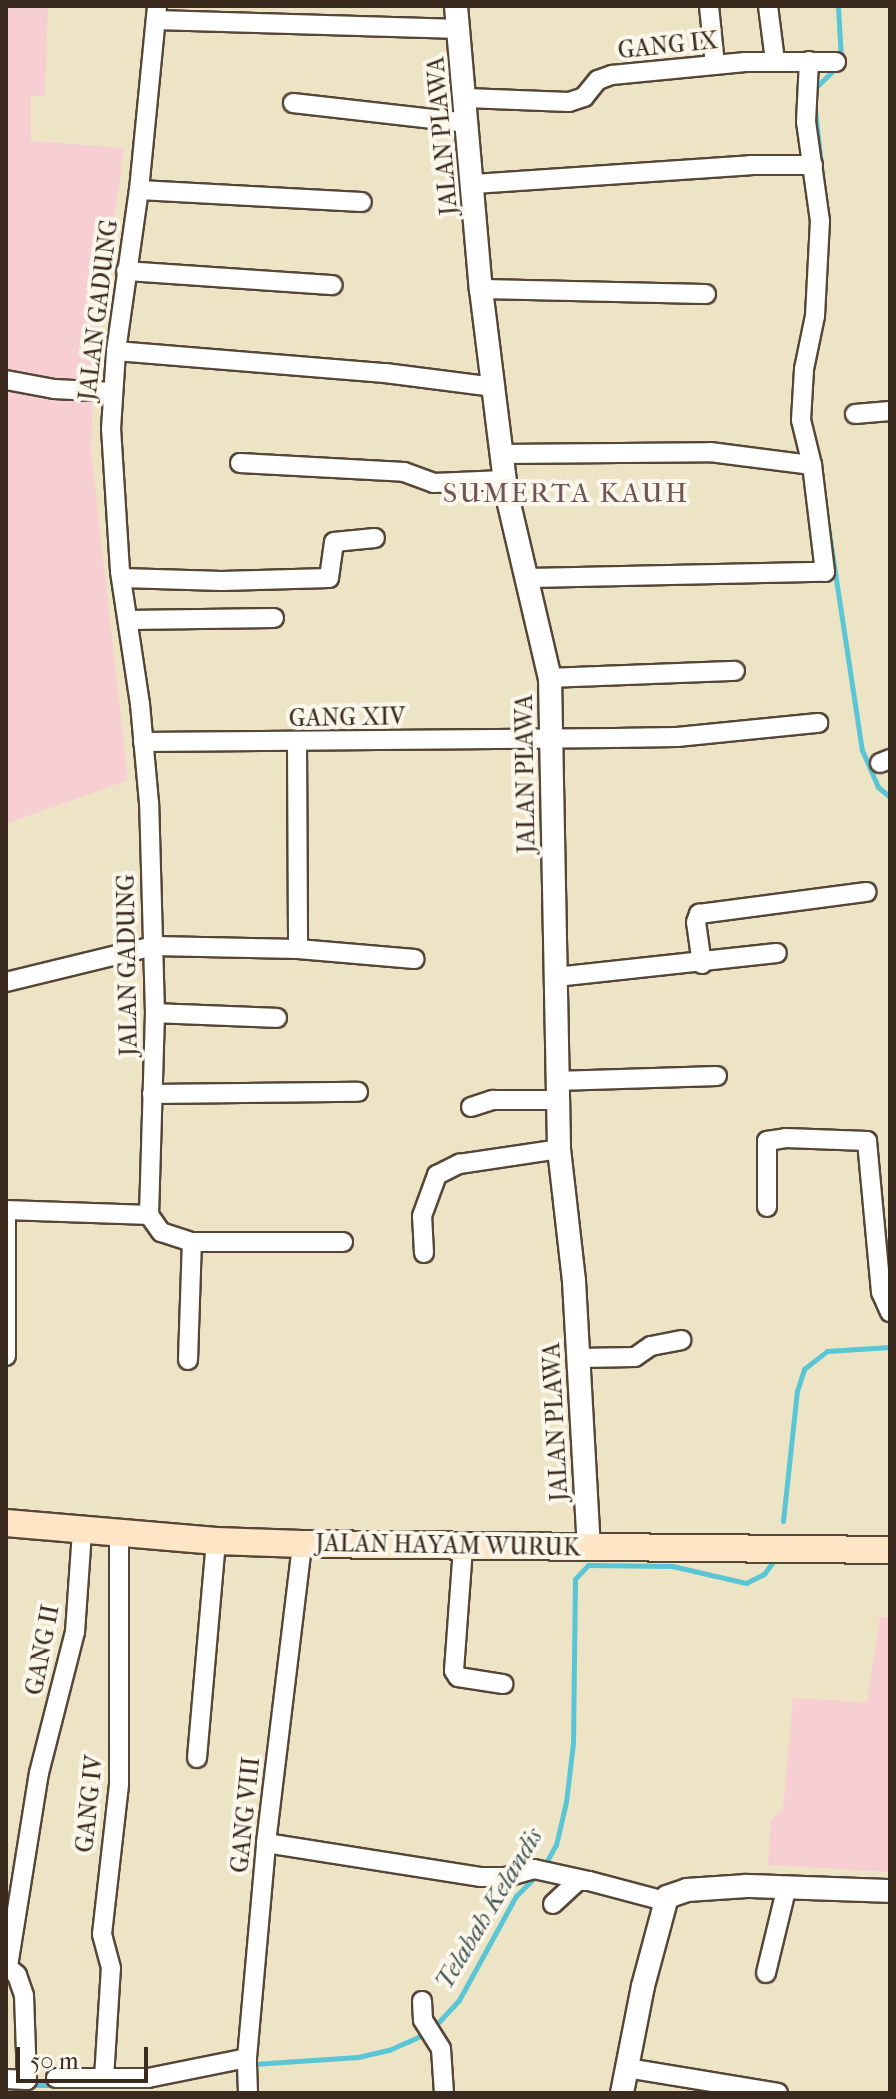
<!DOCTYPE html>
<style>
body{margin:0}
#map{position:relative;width:896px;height:2099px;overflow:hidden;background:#ede4c5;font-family:"IM FELL French Canon",serif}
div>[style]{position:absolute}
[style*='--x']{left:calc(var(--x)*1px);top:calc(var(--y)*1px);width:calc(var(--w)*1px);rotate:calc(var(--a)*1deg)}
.built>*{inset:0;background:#f7cfd2}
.stream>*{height:5px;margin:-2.5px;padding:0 2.5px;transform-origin:2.5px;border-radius:2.5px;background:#5ac5d5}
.roads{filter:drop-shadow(2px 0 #564637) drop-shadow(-2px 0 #564637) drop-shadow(0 2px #564637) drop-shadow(0 -2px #564637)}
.minor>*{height:18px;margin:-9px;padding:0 9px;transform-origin:9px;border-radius:9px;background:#fff}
.tertiary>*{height:22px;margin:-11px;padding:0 11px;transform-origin:11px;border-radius:11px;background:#fff}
.secondary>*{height:26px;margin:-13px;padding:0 13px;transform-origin:13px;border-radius:13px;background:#fde5c5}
span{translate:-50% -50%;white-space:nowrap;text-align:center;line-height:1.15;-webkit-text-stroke:8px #fbf7ec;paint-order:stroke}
.street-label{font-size:24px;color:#3b2a1e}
.water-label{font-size:26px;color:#445855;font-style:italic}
.quarter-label{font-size:28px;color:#705557;letter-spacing:2px}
.frame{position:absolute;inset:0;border:8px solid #3b2a1e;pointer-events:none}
.scale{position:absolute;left:16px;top:2047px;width:132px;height:36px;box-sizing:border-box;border:4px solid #3b2a1e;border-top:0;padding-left:10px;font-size:24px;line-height:28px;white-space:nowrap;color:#3b2a1e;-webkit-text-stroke:6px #fbf7ec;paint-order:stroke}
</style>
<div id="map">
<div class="built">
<i style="clip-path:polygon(6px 6px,48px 6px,45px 95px,31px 96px,31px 141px,124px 148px,102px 304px,93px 388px,91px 450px,128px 780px,6px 824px)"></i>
<i style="clip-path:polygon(880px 1617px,890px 1618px,890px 1872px,768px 1865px,771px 1820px,783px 1808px,793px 1698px,867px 1702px)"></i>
</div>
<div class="stream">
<i style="--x:838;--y:6;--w:54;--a:86.8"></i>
<i style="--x:815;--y:88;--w:29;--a:-44"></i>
<i style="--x:815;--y:110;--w:74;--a:83.8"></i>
<i style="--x:828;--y:526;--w:227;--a:81.4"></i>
<i style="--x:862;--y:750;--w:40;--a:66.6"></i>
<i style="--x:878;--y:787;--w:16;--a:40"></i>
<i style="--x:783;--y:1521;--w:131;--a:-83.9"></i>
<i style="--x:797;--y:1391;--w:23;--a:-72"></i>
<i style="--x:804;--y:1369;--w:29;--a:-38"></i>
<i style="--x:827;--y:1351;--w:63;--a:-3.6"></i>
<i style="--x:543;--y:1868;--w:26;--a:-61"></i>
<i style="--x:556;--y:1845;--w:44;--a:-76.9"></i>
<i style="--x:566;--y:1802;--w:59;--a:-83.2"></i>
<i style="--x:573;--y:1743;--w:164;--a:-89.3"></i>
<i style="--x:575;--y:1579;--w:19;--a:-47"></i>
<i style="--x:588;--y:1565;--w:84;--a:0.7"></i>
<i style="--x:672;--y:1566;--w:76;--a:12.9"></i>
<i style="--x:746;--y:1583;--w:20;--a:-27"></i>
<i style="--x:764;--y:1574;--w:14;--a:-54"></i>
<i style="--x:433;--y:2028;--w:38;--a:-47"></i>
<i style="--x:459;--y:2000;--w:119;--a:-61.3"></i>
<i style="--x:516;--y:1896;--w:28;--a:-45"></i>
<i style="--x:252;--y:2064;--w:106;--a:-3.8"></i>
<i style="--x:358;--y:2057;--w:32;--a:-13"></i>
<i style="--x:389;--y:2050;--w:39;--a:-24"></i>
<i style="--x:30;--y:2085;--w:26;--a:0"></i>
</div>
<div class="roads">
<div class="minor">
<i style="--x:709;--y:6;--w:59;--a:84.2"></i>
<i style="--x:768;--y:6;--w:55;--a:82.7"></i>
<i style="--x:156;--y:20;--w:304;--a:1.7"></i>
<i style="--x:466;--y:98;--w:103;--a:2.2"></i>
<i style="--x:569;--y:102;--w:16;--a:-18"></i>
<i style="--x:584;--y:97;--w:22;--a:-51"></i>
<i style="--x:598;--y:80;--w:15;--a:-20"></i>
<i style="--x:612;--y:75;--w:134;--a:-5.6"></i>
<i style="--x:745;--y:62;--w:91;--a:0"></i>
<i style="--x:293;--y:103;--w:176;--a:6.5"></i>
<i style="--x:474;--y:184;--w:277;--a:-3.9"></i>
<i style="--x:750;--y:165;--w:63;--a:0"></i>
<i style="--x:139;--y:190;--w:223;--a:3.1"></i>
<i style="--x:126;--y:271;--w:207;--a:3.9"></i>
<i style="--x:481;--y:289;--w:225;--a:1.3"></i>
<i style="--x:116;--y:351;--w:270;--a:4.7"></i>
<i style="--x:385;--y:373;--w:110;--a:7.3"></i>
<i style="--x:6;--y:380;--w:49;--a:10.6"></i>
<i style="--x:54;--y:389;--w:59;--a:2.9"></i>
<i style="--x:855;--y:414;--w:35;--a:-5"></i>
<i style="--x:501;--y:454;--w:209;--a:-0.5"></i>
<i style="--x:710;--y:452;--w:103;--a:7.3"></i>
<i style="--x:240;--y:463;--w:164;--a:3.1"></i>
<i style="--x:404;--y:472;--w:32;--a:20"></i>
<i style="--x:434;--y:483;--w:70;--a:-2.5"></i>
<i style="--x:122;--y:578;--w:100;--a:1.7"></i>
<i style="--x:222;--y:581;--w:107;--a:-1.6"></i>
<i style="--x:329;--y:578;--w:36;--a:-82"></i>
<i style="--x:334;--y:542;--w:41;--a:-5.6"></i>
<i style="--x:527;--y:578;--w:298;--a:-1.2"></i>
<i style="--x:825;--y:572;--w:108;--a:-96.9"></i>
<i style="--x:812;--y:465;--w:46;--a:-103.7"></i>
<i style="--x:801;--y:420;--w:51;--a:-86.6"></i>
<i style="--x:804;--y:369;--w:54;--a:-78.3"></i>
<i style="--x:815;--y:316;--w:95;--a:-87"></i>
<i style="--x:820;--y:221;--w:100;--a:-98"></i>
<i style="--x:806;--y:122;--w:61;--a:-87.2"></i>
<i style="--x:128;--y:620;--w:146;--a:-0.8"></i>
<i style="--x:550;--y:678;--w:185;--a:-2.2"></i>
<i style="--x:143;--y:742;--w:471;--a:-0.5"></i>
<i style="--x:614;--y:738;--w:63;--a:-0.9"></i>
<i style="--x:677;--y:737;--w:142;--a:-5.7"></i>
<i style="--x:297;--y:743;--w:206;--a:89.7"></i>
<i style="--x:880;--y:763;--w:11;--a:-22"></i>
<i style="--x:702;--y:964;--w:42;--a:-98.1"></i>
<i style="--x:696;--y:922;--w:9;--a:-69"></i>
<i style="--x:699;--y:914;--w:169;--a:-7.5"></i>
<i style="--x:556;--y:977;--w:222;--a:-6.2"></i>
<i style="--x:6;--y:982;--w:152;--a:-13.7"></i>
<i style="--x:154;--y:946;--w:144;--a:1.2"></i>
<i style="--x:298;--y:949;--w:117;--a:4.9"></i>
<i style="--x:155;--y:1013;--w:122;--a:2.3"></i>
<i style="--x:557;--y:1081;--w:160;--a:-1.8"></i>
<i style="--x:152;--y:1094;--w:206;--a:-0.6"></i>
<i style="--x:471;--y:1107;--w:23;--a:-18"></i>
<i style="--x:493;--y:1100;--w:64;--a:0"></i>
<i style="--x:767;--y:1207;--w:66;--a:-90"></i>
<i style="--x:767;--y:1141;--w:19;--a:-9"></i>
<i style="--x:786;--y:1138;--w:81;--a:2.1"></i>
<i style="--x:867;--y:1141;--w:152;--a:84.7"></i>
<i style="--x:881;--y:1292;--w:22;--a:66"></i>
<i style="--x:6;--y:1210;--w:143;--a:2"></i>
<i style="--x:149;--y:1215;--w:202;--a:-88.3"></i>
<i style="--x:155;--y:1013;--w:210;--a:-91.6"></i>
<i style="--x:149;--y:803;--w:99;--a:-95.2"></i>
<i style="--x:140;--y:704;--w:134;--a:-98.6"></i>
<i style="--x:120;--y:571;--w:142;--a:-93.6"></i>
<i style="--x:111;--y:429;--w:78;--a:-86.3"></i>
<i style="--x:116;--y:351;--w:163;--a:-81.9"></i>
<i style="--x:139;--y:190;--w:185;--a:-84.4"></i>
<i style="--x:149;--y:1215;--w:21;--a:55"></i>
<i style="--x:161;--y:1232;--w:33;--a:18"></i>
<i style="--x:192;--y:1242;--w:151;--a:0"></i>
<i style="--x:424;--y:1253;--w:37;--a:-93"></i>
<i style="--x:422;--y:1216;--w:44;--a:-69.9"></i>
<i style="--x:437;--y:1175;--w:25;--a:-27"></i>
<i style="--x:459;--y:1164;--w:101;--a:-8.5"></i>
<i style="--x:6;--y:1356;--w:146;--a:-90"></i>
<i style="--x:580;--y:1358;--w:55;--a:-1"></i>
<i style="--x:635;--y:1357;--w:19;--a:-35"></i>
<i style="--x:651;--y:1346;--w:31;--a:-11"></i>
<i style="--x:188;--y:1360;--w:118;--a:-88.1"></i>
<i style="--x:463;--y:1548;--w:123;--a:94.2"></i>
<i style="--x:454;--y:1671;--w:7;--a:56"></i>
<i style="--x:458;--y:1677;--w:46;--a:8.8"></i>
<i style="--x:197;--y:1758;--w:218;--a:-85"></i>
<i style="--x:266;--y:1843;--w:218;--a:9"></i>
<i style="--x:481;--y:1877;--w:25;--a:0"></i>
<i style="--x:506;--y:1877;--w:29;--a:-16"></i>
<i style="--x:534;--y:1869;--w:56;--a:12.3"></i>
<i style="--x:553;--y:1904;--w:34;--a:-43"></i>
<i style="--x:578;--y:1881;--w:11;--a:0"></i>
<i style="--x:589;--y:1881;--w:78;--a:14.9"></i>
<i style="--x:6;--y:1966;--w:14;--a:39"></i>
<i style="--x:17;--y:1975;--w:21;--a:71"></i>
<i style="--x:24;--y:1995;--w:85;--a:88"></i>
<i style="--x:27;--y:2080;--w:21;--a:-177"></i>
<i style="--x:8;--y:1966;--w:195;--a:-80.9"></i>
<i style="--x:39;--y:1773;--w:146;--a:-75.7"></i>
<i style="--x:75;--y:1632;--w:101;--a:-86"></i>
<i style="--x:766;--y:1973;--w:89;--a:-76.4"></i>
<i style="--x:422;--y:2001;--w:19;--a:87"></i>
<i style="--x:423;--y:2020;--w:34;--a:58"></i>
<i style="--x:441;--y:2049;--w:44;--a:86.1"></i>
<i style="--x:627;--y:2068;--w:153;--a:9.4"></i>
<i style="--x:56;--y:2078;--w:92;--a:0"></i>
<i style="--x:148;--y:2078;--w:101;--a:-11.4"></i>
<i style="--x:104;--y:2078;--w:110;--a:-86.4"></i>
<i style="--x:111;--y:1968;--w:35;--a:-105"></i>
<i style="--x:102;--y:1934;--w:151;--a:-83.5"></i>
<i style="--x:119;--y:1784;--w:251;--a:-90"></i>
<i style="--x:248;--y:2093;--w:35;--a:-92"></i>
<i style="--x:247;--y:2058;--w:216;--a:-84.9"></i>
<i style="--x:266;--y:1843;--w:301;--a:-83.1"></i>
</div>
<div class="tertiary">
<i style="--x:456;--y:6;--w:284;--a:85"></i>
<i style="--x:481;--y:289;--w:204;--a:82.9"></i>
<i style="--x:506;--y:491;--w:192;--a:76.8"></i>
<i style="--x:550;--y:678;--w:471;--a:88.9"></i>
<i style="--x:559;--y:1149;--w:133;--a:83.5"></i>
<i style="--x:574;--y:1281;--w:267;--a:86.8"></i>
<i style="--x:622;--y:2093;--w:109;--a:-78.9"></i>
<i style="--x:643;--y:1986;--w:92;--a:-74.9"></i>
<i style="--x:667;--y:1897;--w:21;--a:-19"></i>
<i style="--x:687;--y:1890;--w:60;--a:-3.8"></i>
<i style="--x:747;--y:1886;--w:143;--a:2"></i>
</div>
<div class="secondary">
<i style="--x:6;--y:1523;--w:211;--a:4.9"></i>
<i style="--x:216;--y:1541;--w:86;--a:2"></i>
<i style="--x:302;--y:1544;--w:588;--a:0.58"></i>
</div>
</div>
<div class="street-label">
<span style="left:668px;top:46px;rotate:-6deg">GANG IX</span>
<span style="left:443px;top:136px;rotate:-95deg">JALAN PLAWA</span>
<span style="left:99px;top:310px;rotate:-83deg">JALAN GADUNG</span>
<span style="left:347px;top:718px;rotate:-1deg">GANG XIV</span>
<span style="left:526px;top:774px;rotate:-91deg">JALAN PLAWA</span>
<span style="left:128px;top:965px;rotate:-91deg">JALAN GADUNG</span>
<span style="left:556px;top:1422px;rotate:-93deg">JALAN PLAWA</span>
<span style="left:448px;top:1546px;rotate:1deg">JALAN HAYAM WURUK</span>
<span style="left:43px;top:1650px;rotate:-79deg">GANG II</span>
<span style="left:90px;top:1804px;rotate:-84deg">GANG IV</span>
<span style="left:246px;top:1815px;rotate:-84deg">GANG VIII</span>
</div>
<div class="water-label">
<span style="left:489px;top:1909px;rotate:-59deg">Telabah Kelandis</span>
</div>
<div class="quarter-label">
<span style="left:566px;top:493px">SUMERTA KAUH</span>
</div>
<div class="frame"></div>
<div class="scale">50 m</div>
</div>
